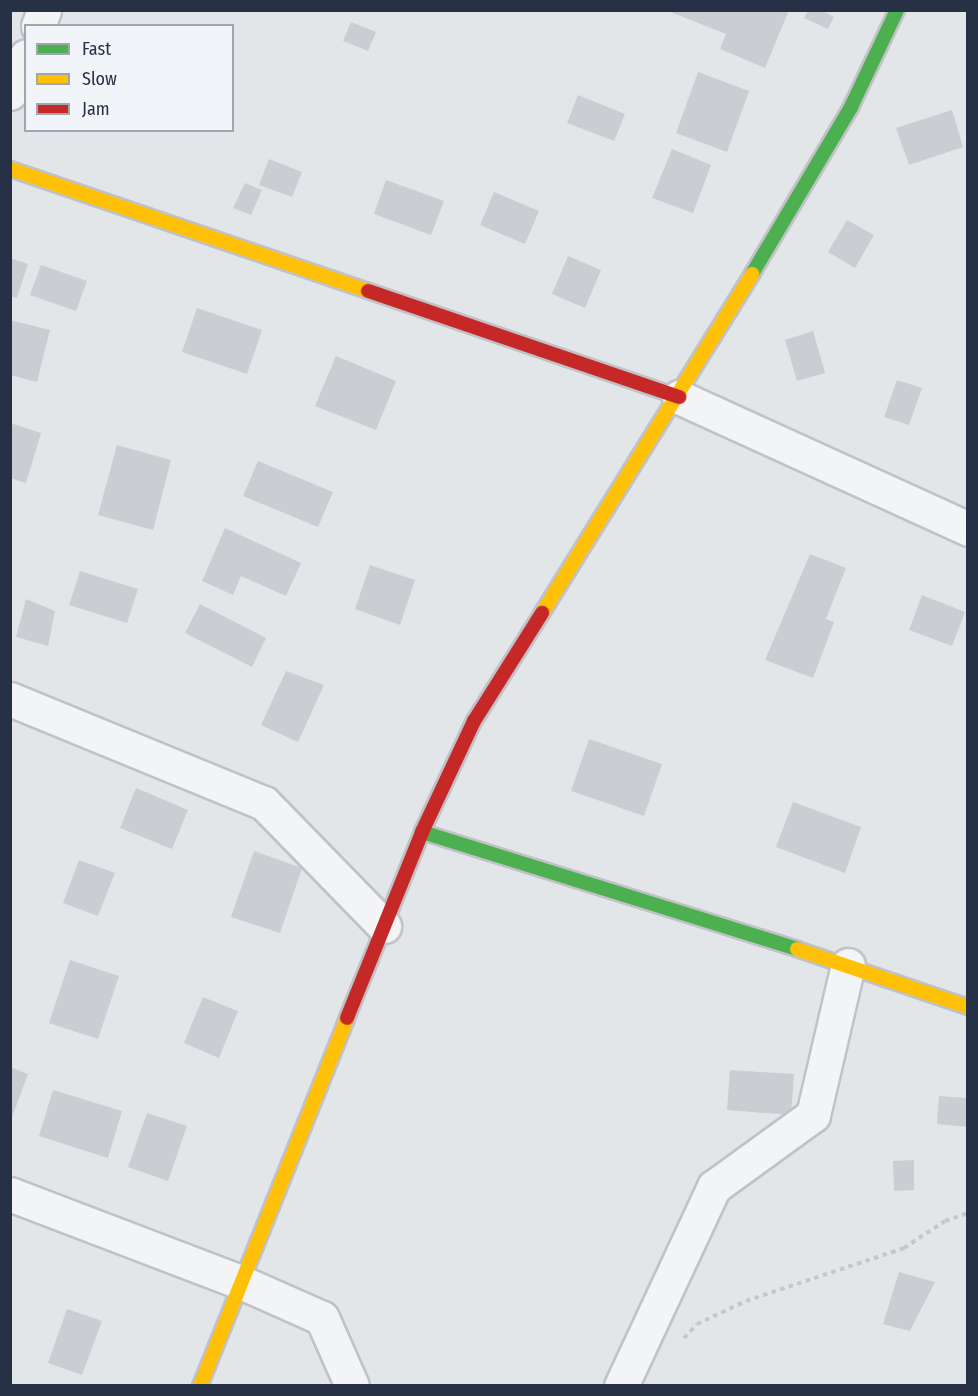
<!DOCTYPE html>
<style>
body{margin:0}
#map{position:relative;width:978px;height:1396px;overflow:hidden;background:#e3e6e9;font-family:"Fira Sans Condensed",sans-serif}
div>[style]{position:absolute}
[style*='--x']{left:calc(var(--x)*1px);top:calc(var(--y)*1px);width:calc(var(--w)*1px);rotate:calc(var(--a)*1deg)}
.building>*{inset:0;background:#cacdd1}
.path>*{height:4px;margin-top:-2px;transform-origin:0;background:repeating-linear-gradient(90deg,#c4c7cc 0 4.5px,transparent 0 9px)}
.roads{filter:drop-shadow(2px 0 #c0c2c7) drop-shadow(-2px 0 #c0c2c7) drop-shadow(0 2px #c0c2c7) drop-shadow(0 -2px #c0c2c7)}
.street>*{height:33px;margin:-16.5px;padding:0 16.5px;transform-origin:16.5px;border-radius:16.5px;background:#f3f4f5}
.fast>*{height:14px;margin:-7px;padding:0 7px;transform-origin:7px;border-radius:7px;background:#4caf50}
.slow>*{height:14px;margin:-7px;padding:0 7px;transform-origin:7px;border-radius:7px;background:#ffc107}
.jam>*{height:14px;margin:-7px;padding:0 7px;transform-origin:7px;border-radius:7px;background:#c62828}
span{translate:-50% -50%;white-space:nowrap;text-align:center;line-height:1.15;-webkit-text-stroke:6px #f1f4f8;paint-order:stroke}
.frame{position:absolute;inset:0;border:12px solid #273145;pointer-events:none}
.legend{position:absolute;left:24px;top:24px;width:210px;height:108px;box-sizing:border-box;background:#f1f4f8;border:2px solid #a0a6b0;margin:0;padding:8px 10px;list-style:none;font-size:18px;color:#273145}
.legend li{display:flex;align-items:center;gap:12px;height:30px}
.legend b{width:30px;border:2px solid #a0a6b0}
</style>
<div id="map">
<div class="building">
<i style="clip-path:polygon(789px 10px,765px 68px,720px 49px,726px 34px,668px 11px)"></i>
<i style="clip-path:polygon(808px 10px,821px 10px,834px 17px,828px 29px,804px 18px)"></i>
<i style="clip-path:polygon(351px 22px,376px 32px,368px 51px,343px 41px)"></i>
<i style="clip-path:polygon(698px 72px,749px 91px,727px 152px,676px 133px)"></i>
<i style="clip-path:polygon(578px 95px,625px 114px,614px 141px,567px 123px)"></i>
<i style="clip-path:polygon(952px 110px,963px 147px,909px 165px,896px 128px)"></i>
<i style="clip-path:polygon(672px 149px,711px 165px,693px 213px,652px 198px)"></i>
<i style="clip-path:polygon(269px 159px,302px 172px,292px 197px,259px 185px)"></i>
<i style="clip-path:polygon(386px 180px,444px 201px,431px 235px,374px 214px)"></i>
<i style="clip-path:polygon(245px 183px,262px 190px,251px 215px,233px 208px)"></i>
<i style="clip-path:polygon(494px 192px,539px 211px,525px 244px,480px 225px)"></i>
<i style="clip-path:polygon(847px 220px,874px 235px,855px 268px,828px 252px)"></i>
<i style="clip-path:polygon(568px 256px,601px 270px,585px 308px,552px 294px)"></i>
<i style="clip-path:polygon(10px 258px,28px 264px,17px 298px,10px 296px)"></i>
<i style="clip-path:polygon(41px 265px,87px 281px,76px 311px,30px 295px)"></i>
<i style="clip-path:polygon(197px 308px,262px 330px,247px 374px,182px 352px)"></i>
<i style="clip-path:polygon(10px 320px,50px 330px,37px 382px,10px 375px)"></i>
<i style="clip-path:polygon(813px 331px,825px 373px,797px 381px,785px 340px)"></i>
<i style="clip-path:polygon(336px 356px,396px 381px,376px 430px,315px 406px)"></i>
<i style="clip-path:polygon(897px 380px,922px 388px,909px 425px,884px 417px)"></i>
<i style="clip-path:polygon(10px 423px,41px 433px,26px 483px,10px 478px)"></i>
<i style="clip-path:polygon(117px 445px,171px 460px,153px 530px,98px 515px)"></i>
<i style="clip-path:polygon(258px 461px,333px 492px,318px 527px,243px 496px)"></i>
<i style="clip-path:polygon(225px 528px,301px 563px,286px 596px,241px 576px,233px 595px,202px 581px)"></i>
<i style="clip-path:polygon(810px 554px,846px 568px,826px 619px,834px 622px,813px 678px,765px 660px)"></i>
<i style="clip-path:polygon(370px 565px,415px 580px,400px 625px,355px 609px)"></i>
<i style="clip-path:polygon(80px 571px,138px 589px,127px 623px,69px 605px)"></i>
<i style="clip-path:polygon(922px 595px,965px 612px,952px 646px,909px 630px)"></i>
<i style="clip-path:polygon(26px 599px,55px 611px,48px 646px,16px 637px)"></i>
<i style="clip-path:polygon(200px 604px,266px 638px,252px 667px,185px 633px)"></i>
<i style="clip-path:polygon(286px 671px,324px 685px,298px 742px,261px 725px)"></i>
<i style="clip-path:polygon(589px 739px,662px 764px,644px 816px,571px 791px)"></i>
<i style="clip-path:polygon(136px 788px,188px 810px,172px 849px,120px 828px)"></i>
<i style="clip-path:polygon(793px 802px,861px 827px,845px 873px,776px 847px)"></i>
<i style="clip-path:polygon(254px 851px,302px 868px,280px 933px,231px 917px)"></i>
<i style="clip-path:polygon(79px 860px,115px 873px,98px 916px,63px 903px)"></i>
<i style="clip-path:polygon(70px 960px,119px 976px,98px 1039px,49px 1023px)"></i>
<i style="clip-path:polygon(203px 997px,238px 1011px,219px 1058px,184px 1043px)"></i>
<i style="clip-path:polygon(10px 1067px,28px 1074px,11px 1120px,10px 1120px)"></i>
<i style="clip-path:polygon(730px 1070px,794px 1074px,791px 1115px,727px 1110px)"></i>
<i style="clip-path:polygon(53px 1090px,122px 1111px,108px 1158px,39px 1136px)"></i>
<i style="clip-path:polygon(939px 1096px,968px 1098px,968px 1127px,937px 1124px)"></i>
<i style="clip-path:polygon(147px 1113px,187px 1126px,168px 1181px,128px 1167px)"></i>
<i style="clip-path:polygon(914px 1160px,914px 1190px,894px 1191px,893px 1161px)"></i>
<i style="clip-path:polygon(899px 1272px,935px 1282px,910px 1331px,883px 1324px)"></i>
<i style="clip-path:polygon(67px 1309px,102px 1321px,82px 1375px,48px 1363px)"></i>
</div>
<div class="path">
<i style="--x:684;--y:1338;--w:19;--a:-47"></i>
<i style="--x:697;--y:1324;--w:54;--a:-25.1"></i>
<i style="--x:746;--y:1301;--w:167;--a:-18.5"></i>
<i style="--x:904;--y:1248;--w:49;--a:-33.4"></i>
<i style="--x:945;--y:1221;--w:24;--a:-19"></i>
</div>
<div class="roads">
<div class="street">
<i style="--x:38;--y:26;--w:17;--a:-69"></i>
<i style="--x:10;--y:93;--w:40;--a:-66.6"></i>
<i style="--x:679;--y:397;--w:318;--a:24.5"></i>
<i style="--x:10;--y:699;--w:274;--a:22.3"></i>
<i style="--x:264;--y:803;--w:172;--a:45.7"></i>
<i style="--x:10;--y:1194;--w:249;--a:20.9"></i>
<i style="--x:243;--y:1283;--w:86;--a:23.9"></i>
<i style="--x:322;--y:1318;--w:74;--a:66.2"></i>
<i style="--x:621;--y:1386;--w:220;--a:-65"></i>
<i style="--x:714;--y:1187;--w:122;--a:-36"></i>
<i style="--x:813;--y:1115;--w:154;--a:-76.9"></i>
</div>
<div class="fast">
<i style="--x:752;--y:274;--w:194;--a:-59.3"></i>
<i style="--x:851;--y:107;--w:107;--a:-64.6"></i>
<i style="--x:422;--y:832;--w:393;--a:17.3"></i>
</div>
<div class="slow">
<i style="--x:10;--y:169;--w:378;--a:18.8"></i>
<i style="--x:542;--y:613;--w:399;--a:-58.2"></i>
<i style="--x:797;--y:949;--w:181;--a:18.7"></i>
<i style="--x:200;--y:1386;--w:396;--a:-68.2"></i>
</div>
<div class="jam">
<i style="--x:368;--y:291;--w:329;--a:18.8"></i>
<i style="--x:347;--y:1018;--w:201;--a:-68"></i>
<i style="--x:422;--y:832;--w:123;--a:-64.9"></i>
<i style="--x:474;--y:721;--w:128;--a:-57.8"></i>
</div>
</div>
<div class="frame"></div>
<ul class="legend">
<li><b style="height:8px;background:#4caf50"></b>Fast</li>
<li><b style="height:8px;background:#ffc107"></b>Slow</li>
<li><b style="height:8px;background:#c62828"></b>Jam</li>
</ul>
</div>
